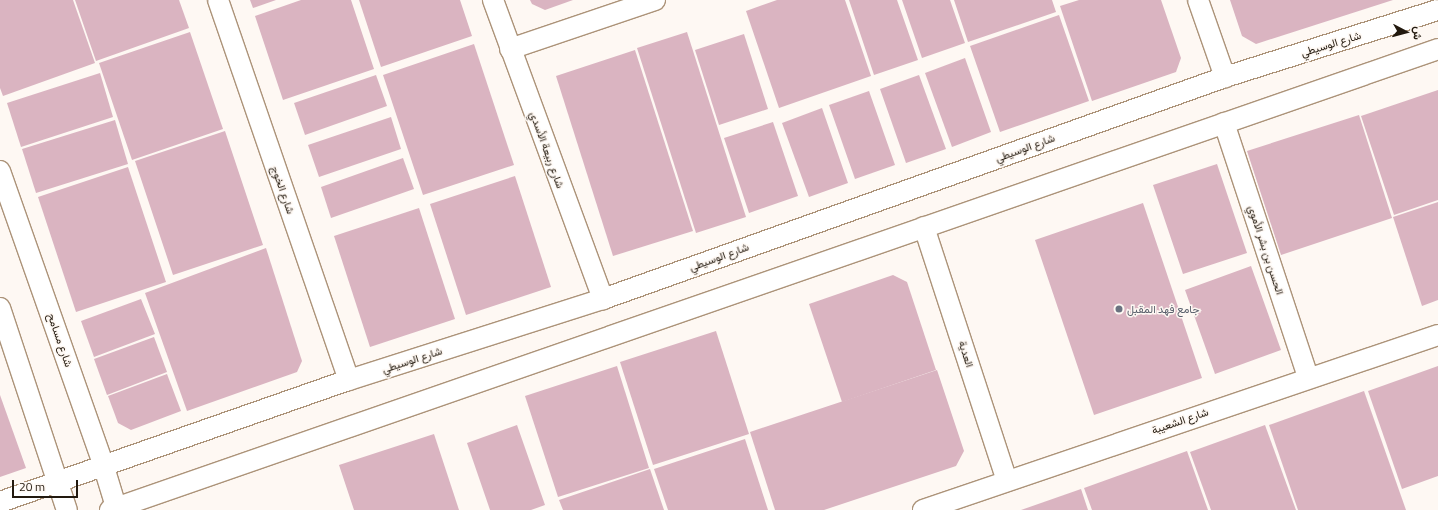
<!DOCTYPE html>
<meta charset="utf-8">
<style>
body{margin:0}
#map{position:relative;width:1438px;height:510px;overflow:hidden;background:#fef8f3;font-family:"Titillium Web",Vazirmatn,sans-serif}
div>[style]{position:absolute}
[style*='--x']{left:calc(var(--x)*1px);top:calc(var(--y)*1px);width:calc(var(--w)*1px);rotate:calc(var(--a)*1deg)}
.building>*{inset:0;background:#dab4c1}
.roads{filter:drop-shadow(1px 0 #ac9379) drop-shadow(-1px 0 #ac9379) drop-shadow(0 1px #ac9379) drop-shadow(0 -1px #ac9379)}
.minor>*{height:20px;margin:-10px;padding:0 10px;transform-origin:10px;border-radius:10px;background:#fff}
.dots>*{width:11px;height:11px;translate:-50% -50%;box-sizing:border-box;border:2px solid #fef8f3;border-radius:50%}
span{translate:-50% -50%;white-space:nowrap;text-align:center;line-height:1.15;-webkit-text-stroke:3px #fef8f3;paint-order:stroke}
.street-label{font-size:11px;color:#22190e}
.worship-label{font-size:11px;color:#5b616d}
.left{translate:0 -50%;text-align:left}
.north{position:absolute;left:1386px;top:12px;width:40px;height:40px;-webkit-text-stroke:3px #fef8f3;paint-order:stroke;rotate:96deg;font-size:11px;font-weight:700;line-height:16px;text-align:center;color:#22190e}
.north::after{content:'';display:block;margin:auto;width:14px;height:18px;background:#22190e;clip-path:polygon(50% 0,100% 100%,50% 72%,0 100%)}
.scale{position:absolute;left:12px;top:480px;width:66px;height:18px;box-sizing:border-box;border:2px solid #22190e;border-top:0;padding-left:5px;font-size:12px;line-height:14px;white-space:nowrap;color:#22190e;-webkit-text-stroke:3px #fef8f3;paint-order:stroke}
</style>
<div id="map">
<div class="building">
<i style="clip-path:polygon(0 0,73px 0,95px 63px,3px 96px,0 88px)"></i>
<i style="clip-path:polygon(75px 0,179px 0,189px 28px,96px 61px)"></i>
<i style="clip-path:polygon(250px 0,276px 0,253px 8px)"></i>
<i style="clip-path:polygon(301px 0,351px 0,374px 69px,283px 100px,255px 16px)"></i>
<i style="clip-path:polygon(359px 0,460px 0,472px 36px,381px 67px)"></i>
<i style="clip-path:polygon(530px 0,573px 0,545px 10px,532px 4px)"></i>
<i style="clip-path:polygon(777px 0,845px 0,871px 76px,779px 108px,746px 11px)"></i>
<i style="clip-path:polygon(849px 0,897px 0,918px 60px,874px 75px)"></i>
<i style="clip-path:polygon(902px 0,950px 0,965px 43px,922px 58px)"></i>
<i style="clip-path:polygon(954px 0,1052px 0,1056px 12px,968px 42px)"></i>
<i style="clip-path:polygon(1079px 0,1161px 0,1181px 58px,1176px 72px,1092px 101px,1060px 6px)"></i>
<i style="clip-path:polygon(1230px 0,1393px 0,1256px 44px,1242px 36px)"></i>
<i style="clip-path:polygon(1059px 15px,1089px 101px,1000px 132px,970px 46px)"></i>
<i style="clip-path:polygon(190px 32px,223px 129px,132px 160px,99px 63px)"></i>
<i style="clip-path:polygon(687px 32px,746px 217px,696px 233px,637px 48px)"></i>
<i style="clip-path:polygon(744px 34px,768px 109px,719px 125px,695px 50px)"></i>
<i style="clip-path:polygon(474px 44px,514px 165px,423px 195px,383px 75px)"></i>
<i style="clip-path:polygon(635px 50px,693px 231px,613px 256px,556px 76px)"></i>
<i style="clip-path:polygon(965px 58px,991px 132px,952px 147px,925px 73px)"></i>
<i style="clip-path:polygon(100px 73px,113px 117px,21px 147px,7px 103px)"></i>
<i style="clip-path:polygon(376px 75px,387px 106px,305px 135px,294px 103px)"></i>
<i style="clip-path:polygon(919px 75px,946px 149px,906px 163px,880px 89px)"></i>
<i style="clip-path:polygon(1438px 90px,1438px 200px,1394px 215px,1361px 116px)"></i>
<i style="clip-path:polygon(869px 91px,895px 165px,855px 179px,829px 105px)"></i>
<i style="clip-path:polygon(822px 108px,848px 183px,809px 197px,782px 123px)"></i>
<i style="clip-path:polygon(1359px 115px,1392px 218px,1281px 255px,1247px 151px)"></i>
<i style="clip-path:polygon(391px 117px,401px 149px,319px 177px,308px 145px)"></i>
<i style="clip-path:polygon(115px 120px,128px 164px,36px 193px,22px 149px)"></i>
<i style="clip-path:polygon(773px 122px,798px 196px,749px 213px,724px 138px)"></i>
<i style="clip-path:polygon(225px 131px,263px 245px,173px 275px,135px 161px)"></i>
<i style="clip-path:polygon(403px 158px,414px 189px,331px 218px,321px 187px)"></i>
<i style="clip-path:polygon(1217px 164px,1247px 253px,1183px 274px,1153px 185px)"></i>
<i style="clip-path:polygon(128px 167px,166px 282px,76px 312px,38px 197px)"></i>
<i style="clip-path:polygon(515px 176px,551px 287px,466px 315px,430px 204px)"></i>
<i style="clip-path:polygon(1438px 202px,1438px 300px,1422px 306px,1393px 217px)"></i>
<i style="clip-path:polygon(1143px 203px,1202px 378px,1094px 415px,1035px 240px)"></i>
<i style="clip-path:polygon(419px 208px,455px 319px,370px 347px,334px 236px)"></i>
<i style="clip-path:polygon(266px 248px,302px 361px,297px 372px,187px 411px,145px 293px)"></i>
<i style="clip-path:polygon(1251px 266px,1281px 350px,1215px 374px,1185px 290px)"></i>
<i style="clip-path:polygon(893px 275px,907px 282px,936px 370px,842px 402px,809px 304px)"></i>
<i style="clip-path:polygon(141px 299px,155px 334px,94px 357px,81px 321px)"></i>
<i style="clip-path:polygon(716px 331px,749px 434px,653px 465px,620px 362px)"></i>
<i style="clip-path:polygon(154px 337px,167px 372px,107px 395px,94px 359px)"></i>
<i style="clip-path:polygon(617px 366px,649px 468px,558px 497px,525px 396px)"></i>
<i style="clip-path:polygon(1438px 366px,1438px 476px,1402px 489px,1368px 391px)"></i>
<i style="clip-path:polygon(937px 370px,964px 451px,956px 466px,824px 510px,775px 510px,750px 432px)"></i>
<i style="clip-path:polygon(167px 374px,181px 411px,131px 430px,118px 423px,108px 396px)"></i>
<i style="clip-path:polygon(1364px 391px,1406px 510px,1298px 510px,1269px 425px)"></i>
<i style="clip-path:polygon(0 395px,26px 468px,0 477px)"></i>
<i style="clip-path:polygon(517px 425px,545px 505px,531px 510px,490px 510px,467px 443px)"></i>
<i style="clip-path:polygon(1265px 425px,1296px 510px,1211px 510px,1190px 452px)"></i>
<i style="clip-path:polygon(434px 434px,459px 510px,354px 510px,339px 465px)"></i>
<i style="clip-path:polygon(745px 439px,768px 510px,668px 510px,654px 469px)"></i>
<i style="clip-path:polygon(1187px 451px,1208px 510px,1092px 510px,1084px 488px)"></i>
<i style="clip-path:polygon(650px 469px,664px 510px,563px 510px,559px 500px)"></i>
<i style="clip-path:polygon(1081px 489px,1088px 510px,1021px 510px)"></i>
</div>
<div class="roads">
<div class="minor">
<i style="--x:218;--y:0;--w:402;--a:71"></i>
<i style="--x:493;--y:0;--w:319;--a:69.8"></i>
<i style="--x:1198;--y:0;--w:82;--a:70.7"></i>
<i style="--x:510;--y:49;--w:153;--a:-18.7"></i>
<i style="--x:1224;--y:123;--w:268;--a:71.7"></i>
<i style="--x:0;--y:171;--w:311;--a:70.6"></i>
<i style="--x:103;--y:464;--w:48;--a:73.1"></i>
<i style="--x:924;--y:227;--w:267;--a:71.9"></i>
<i style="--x:0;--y:308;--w:213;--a:71.7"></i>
<i style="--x:0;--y:502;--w:370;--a:-19.3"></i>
<i style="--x:349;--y:380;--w:267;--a:-17.7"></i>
<i style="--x:603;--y:299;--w:660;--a:-19.64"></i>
<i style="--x:1225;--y:77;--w:223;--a:-17.5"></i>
<i style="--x:110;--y:510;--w:1406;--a:-19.14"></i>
<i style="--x:923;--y:510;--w:544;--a:-18.77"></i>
</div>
</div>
<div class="dots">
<i style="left:1119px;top:309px;background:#6b7280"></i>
</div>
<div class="street-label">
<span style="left:1331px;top:44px;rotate:-17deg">شارع الوسيطي</span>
<span style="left:1025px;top:148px;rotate:-20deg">شارع الوسيطي</span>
<span style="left:547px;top:150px;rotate:70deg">شارع ربيعة الأسدي</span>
<span style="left:283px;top:190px;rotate:71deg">شارع الخوج</span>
<span style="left:1266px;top:250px;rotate:72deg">الحسن بن بشر الأموي</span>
<span style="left:719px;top:257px;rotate:-20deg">شارع الوسيطي</span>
<span style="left:60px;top:340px;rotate:71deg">شارع مسامح</span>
<span style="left:966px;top:354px;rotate:72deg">العدية</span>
<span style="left:412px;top:360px;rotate:-18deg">شارع الوسيطي</span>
<span style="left:1180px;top:421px;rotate:-19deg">شارع الشعيبة</span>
</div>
<div class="worship-label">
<span class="left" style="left:1127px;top:309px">جامع فهد المقبل</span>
</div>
<div class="north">ش</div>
<div class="scale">20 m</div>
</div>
